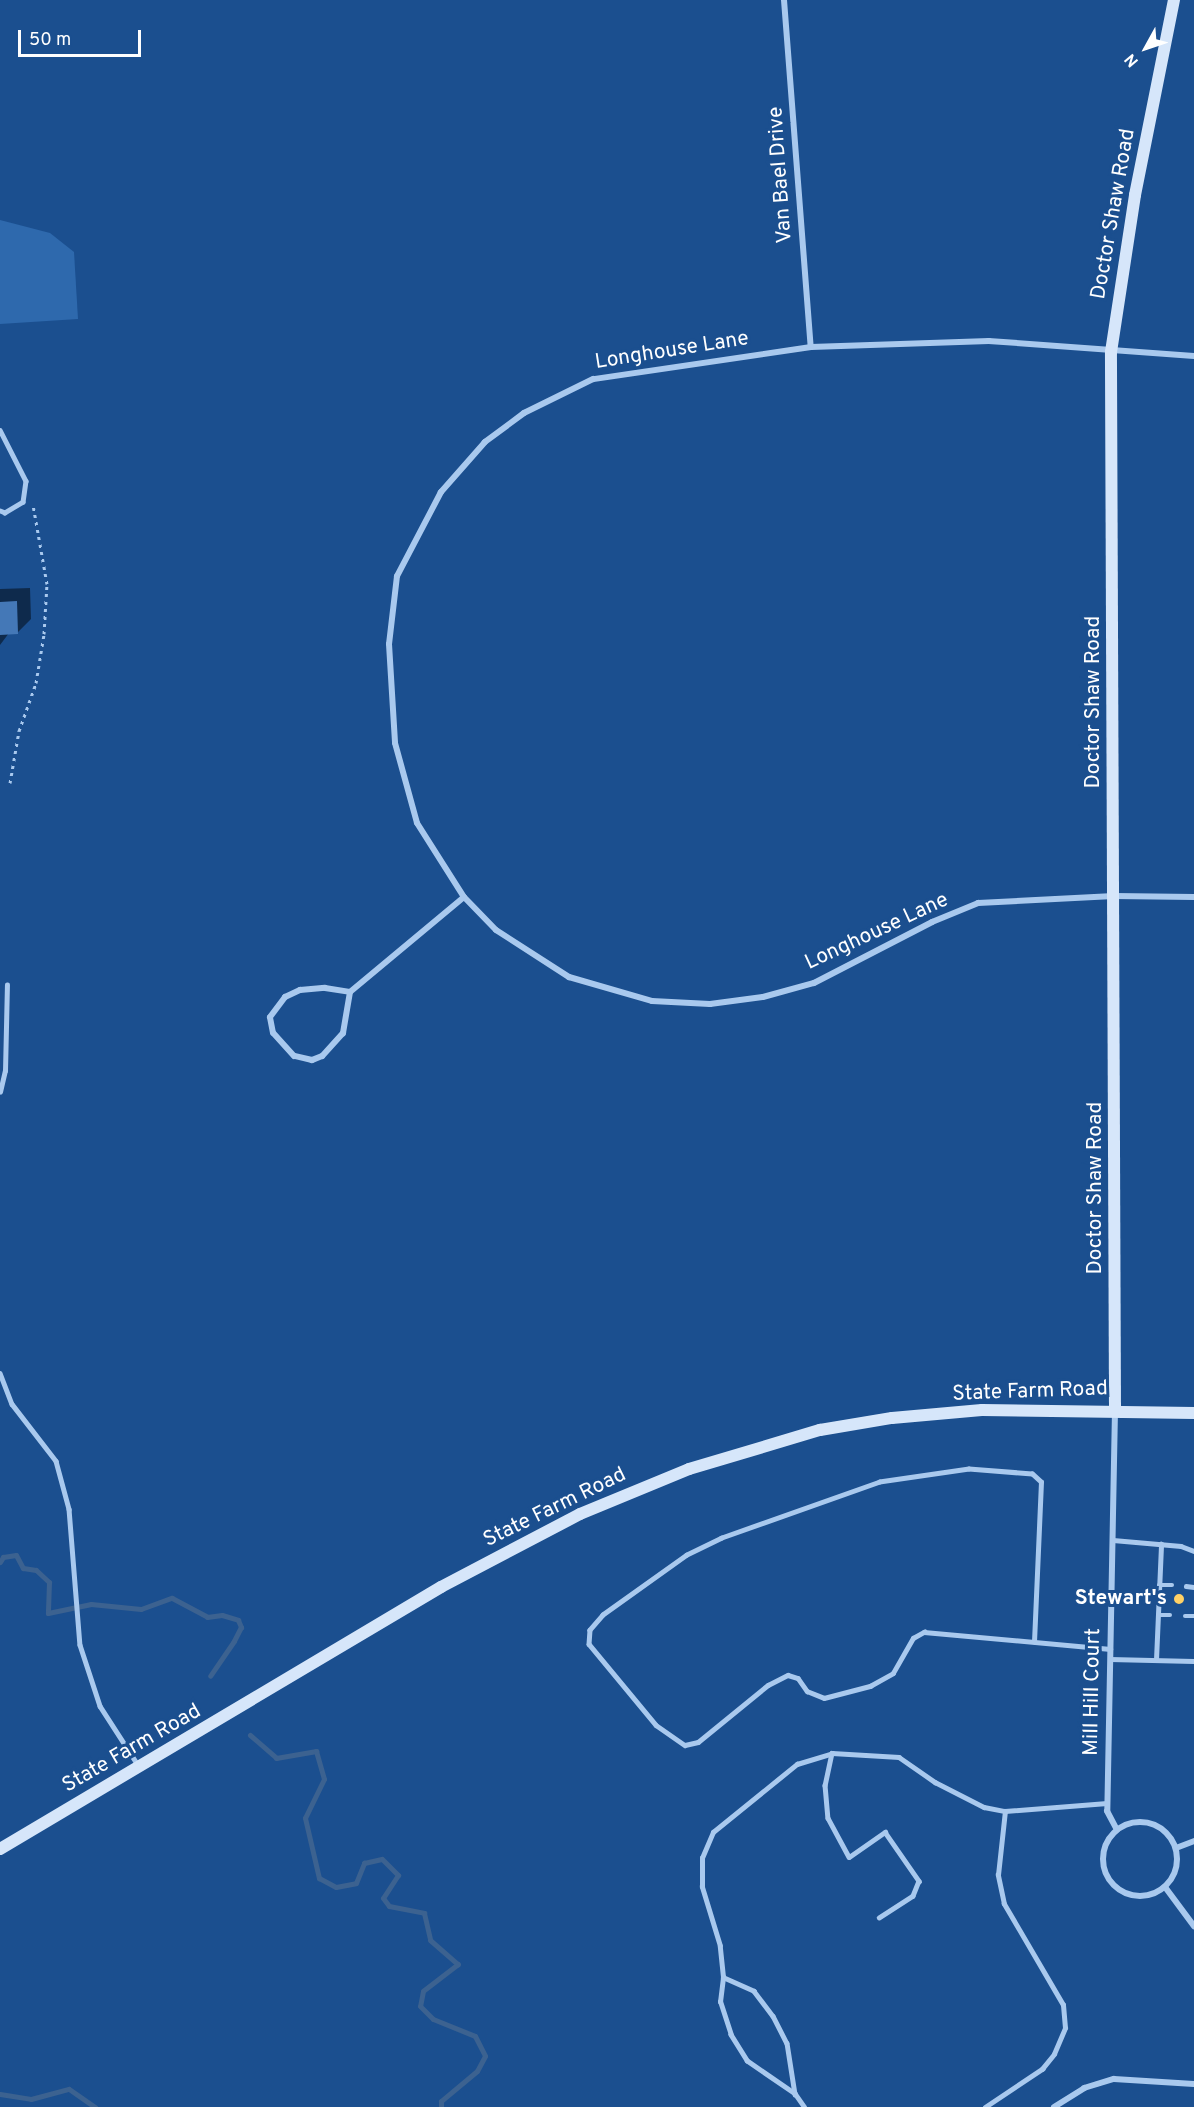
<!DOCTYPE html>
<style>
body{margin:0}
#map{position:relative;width:1194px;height:2107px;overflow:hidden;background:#1b4f8f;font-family:Overpass,sans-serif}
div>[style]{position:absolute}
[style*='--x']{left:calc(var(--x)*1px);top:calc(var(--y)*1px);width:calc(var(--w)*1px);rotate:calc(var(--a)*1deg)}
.green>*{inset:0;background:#2e69ad}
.shadow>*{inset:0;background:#0007}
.stream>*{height:5px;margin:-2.5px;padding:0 2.5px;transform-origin:2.5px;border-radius:2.5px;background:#3c6290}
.building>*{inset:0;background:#4478b7}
.path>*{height:3px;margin-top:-1.5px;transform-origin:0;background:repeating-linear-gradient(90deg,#a9c9ee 0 3px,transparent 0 7.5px)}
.lane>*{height:4.5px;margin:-2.25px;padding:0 2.25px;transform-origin:2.25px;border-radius:2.25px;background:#a9c9ee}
.street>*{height:6px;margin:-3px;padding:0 3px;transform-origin:3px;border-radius:3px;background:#a9c9ee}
.street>.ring{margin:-3px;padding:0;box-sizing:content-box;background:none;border:6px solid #a9c9ee;border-radius:50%}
.secondary>*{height:12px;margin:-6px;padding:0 6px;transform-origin:6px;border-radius:6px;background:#d6e6fa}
.dots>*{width:16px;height:16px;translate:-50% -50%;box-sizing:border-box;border:3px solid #1b4f8f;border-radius:50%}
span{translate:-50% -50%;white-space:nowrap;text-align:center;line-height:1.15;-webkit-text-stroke:6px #1b4f8f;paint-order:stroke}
.street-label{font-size:21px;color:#fff}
.poi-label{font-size:21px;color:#fff;font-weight:700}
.right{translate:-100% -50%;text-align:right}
.north{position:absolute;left:1116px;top:18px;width:60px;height:60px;-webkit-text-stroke:4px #1b4f8f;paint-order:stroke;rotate:230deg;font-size:16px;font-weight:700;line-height:24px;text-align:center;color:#fff}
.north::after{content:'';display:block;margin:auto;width:21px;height:27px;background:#fff;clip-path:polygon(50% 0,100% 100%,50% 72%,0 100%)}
.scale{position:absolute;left:18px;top:30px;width:123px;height:27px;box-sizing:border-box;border:3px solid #fff;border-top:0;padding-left:8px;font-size:18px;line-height:21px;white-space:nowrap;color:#fff;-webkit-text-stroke:4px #1b4f8f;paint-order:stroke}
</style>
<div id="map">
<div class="green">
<i style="clip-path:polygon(0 220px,50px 233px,74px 252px,78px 319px,0 324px)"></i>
</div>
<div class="shadow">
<i style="clip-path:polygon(30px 588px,31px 619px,17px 633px,9px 633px,0 645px,0 589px)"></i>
</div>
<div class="stream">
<i style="--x:0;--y:1562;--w:6;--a:-59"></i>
<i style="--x:3;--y:1557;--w:13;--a:-9"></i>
<i style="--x:16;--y:1555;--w:15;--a:62"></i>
<i style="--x:23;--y:1568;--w:13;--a:9"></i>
<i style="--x:36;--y:1570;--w:18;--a:43"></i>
<i style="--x:49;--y:1582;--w:31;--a:92"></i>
<i style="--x:48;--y:1613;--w:44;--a:-11.8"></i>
<i style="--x:91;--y:1604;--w:50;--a:5.7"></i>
<i style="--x:141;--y:1609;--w:33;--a:-20"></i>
<i style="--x:172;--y:1598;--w:40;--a:28"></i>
<i style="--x:207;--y:1617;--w:15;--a:-8"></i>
<i style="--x:222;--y:1615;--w:17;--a:17"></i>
<i style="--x:238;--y:1620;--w:8;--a:67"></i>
<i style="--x:241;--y:1627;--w:16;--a:117"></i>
<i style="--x:234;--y:1641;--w:42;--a:124.4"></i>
<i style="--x:250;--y:1735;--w:35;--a:41"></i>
<i style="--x:276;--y:1758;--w:41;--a:-9.9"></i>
<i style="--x:316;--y:1751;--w:29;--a:74"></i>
<i style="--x:324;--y:1779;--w:43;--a:116"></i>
<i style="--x:305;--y:1818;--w:62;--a:76.9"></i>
<i style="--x:319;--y:1878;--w:19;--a:28"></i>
<i style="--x:336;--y:1887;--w:20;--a:-11"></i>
<i style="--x:356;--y:1883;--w:22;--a:-68"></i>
<i style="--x:364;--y:1863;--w:18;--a:-13"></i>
<i style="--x:382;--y:1859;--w:23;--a:45"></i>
<i style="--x:398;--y:1875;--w:27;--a:123"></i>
<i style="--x:383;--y:1898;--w:10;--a:53"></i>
<i style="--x:389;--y:1906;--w:36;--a:11"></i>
<i style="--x:424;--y:1913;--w:28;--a:77"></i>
<i style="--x:430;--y:1940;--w:37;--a:41"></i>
<i style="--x:458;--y:1964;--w:44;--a:142.4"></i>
<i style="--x:423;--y:1991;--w:15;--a:101"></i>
<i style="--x:420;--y:2006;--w:18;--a:45"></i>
<i style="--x:433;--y:2019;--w:45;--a:22"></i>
<i style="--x:475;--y:2036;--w:22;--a:63"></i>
<i style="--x:485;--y:2056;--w:17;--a:118"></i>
<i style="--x:477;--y:2071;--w:47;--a:140.2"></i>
<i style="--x:441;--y:2101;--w:6;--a:90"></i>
<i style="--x:0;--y:2094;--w:31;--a:9"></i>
<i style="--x:31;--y:2099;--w:39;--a:-15"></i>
<i style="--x:69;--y:2089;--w:32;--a:35"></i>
</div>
<div class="building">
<i style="clip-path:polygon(17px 601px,18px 634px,0 635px,0 602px)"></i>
</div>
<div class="path">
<i style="--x:10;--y:783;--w:53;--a:-80.2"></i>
<i style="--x:19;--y:731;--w:51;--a:-70.5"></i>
<i style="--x:36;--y:683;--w:50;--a:-80.7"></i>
<i style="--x:44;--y:634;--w:50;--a:-86.6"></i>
<i style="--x:47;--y:584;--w:80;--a:-100"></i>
</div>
<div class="lane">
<i style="--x:0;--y:430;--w:57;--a:63"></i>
<i style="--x:26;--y:481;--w:21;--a:98"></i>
<i style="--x:23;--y:502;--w:21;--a:149"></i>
<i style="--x:5;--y:513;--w:5;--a:-158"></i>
<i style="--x:0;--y:1092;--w:22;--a:-77"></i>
<i style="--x:5;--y:1071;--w:86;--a:-88.7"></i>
<i style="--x:0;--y:1373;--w:33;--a:69"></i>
<i style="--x:12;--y:1404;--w:72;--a:52.3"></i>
<i style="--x:56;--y:1461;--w:50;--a:74.8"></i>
<i style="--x:69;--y:1509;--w:136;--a:85.4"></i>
<i style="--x:80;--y:1645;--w:64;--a:71.8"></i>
<i style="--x:100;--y:1706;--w:70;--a:57.2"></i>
<i style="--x:1113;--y:1540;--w:68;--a:5"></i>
<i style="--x:1181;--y:1546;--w:14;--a:21"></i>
<i style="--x:1159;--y:1585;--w:13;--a:0"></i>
<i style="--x:1186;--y:1586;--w:8;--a:7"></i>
<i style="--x:1158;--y:1615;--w:12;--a:0"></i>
<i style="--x:1185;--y:1616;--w:9;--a:0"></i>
<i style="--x:1034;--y:1642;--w:160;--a:-87.5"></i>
<i style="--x:1041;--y:1482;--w:12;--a:-138"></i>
<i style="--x:1032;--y:1474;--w:63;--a:-175.5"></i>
<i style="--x:969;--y:1469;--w:90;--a:171.7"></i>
<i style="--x:880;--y:1482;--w:168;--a:160.5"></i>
<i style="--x:722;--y:1538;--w:39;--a:154"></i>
<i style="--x:687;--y:1555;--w:103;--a:144.5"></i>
<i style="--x:603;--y:1615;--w:20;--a:131"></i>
<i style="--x:590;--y:1630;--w:14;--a:94"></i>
<i style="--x:589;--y:1644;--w:105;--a:50.4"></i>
<i style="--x:656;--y:1725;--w:35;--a:35"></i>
<i style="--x:685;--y:1745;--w:13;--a:-13"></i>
<i style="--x:698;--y:1742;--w:90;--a:-39.2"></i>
<i style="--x:768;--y:1685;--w:22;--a:-27"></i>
<i style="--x:788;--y:1675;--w:10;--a:17"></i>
<i style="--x:798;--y:1678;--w:16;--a:55"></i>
<i style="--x:807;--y:1691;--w:18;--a:22"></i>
<i style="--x:824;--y:1698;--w:48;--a:-14.6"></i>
<i style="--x:870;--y:1686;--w:26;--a:-29"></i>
<i style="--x:893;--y:1673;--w:40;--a:-60.3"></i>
<i style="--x:913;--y:1638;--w:13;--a:-29"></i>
<i style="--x:924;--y:1632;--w:187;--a:5.2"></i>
<i style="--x:1110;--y:1659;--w:84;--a:1.4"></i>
<i style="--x:1156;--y:1660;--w:116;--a:-87.5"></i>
<i style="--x:832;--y:1753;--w:33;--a:102"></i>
<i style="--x:825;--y:1785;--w:33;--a:85"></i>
<i style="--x:828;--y:1818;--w:44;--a:61.7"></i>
<i style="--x:849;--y:1857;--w:44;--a:-34.8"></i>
<i style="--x:885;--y:1832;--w:60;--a:55.2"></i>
<i style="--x:919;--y:1881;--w:16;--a:112"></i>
<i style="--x:913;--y:1896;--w:40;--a:147.1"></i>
<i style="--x:723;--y:1977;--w:34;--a:24"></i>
<i style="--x:754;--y:1991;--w:31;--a:53"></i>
<i style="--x:773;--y:2016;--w:30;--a:63"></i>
<i style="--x:787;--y:2043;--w:52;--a:81.1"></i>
<i style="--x:804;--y:2107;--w:16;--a:-125"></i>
<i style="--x:795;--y:2094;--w:58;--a:-145.5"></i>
<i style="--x:747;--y:2061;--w:31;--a:-122"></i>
<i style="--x:731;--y:2035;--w:35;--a:-108"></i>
<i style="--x:720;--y:2002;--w:25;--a:-83"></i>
<i style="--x:723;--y:1977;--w:31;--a:-96"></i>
<i style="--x:720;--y:1946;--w:62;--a:-107"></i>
<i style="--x:702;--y:1887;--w:29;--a:-90"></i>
<i style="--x:702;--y:1858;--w:28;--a:-67"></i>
<i style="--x:713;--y:1832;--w:108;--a:-39"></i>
<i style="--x:797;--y:1764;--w:37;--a:-17"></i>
<i style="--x:832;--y:1753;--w:67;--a:3.4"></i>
<i style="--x:899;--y:1757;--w:44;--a:34.8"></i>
<i style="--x:935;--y:1782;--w:55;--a:27"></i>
<i style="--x:984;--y:1807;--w:21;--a:11"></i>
<i style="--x:1005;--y:1811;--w:102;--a:-4.5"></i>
<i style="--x:985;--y:2107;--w:69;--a:-33.7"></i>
<i style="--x:1042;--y:2069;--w:19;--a:-51"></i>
<i style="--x:1054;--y:2054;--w:28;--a:-67"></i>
<i style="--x:1065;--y:2028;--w:23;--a:-95"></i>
<i style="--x:1063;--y:2005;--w:117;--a:-120.3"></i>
<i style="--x:1004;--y:1904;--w:30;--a:-102"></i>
<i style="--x:998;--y:1875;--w:64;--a:-83.8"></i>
</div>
<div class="street">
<i style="--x:784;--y:0;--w:348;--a:85.6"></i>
<i style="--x:1194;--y:356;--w:206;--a:-175.8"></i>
<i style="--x:989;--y:341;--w:178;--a:178.1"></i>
<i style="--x:811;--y:347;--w:220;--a:171.6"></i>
<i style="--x:593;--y:379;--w:77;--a:153.8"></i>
<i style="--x:524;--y:413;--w:49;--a:143.4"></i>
<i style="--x:485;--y:442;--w:67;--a:131.3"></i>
<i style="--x:441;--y:492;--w:95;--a:117.6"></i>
<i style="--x:397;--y:576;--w:68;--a:96.7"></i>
<i style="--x:389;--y:644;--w:99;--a:86.5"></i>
<i style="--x:395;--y:743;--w:83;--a:74.6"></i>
<i style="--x:417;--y:823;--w:88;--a:57.6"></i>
<i style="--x:464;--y:897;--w:46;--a:45.9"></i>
<i style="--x:496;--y:930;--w:87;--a:32.8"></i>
<i style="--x:569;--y:977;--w:86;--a:16.1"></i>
<i style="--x:652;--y:1001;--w:58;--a:3"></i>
<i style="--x:710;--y:1004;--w:53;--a:-7.5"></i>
<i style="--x:763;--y:997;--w:53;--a:-15.4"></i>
<i style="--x:814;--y:983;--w:133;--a:-27.3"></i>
<i style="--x:932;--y:922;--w:50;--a:-22.4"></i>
<i style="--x:978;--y:903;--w:136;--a:-2.9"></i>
<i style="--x:1114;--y:896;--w:80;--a:0.7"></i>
<i style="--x:325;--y:988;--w:25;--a:9"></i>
<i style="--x:350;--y:992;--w:42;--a:99.7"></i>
<i style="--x:343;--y:1033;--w:31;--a:132"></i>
<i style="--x:322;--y:1056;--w:11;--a:158"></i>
<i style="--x:312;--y:1060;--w:18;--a:-167"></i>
<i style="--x:294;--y:1056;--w:31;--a:-132"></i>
<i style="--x:273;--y:1033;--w:16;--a:-101"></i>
<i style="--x:270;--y:1017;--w:25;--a:-53"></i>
<i style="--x:285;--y:997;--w:17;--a:-25"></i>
<i style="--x:300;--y:990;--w:25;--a:-5"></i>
<i style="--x:350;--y:992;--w:148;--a:-39.8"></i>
<i style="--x:1115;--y:1410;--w:401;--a:91.1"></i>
<i style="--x:1107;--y:1811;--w:21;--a:62"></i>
<i class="ring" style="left:1103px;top:1822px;width:68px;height:68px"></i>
<i style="--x:1176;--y:1848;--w:19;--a:-21"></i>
<i style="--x:1165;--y:1887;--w:49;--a:53.4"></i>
<i style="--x:1054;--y:2107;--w:36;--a:-32"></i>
<i style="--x:1084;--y:2088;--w:31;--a:-17"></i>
<i style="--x:1114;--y:2079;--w:80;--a:3.6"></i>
</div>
<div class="secondary">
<i style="--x:1115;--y:1409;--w:1057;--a:-90.22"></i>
<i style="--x:1111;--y:352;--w:159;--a:-81.3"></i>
<i style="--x:1135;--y:195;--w:199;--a:-78.7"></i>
<i style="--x:0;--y:1849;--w:513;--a:-30.71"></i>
<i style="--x:441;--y:1587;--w:157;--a:-27.7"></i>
<i style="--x:580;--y:1514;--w:118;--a:-22.4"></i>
<i style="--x:689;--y:1469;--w:137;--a:-16.6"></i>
<i style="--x:820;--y:1430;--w:73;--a:-9.5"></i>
<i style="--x:892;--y:1418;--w:90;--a:-5.1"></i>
<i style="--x:982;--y:1410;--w:212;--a:0.8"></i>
</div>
<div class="dots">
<i style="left:1179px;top:1599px;background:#ffd166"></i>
</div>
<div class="street-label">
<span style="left:781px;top:175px;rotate:-94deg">Van Bael Drive</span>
<span style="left:1114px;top:214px;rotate:-80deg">Doctor Shaw Road</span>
<span style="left:672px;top:351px;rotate:-9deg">Longhouse Lane</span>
<span style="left:1094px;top:702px;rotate:-90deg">Doctor Shaw Road</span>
<span style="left:877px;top:932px;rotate:-25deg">Longhouse Lane</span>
<span style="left:1096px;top:1188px;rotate:-90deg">Doctor Shaw Road</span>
<span style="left:1030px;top:1392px;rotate:-2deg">State Farm Road</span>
<span style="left:555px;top:1508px;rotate:-26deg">State Farm Road</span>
<span style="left:1093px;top:1692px;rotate:-89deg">Mill Hill Court</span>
<span style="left:132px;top:1749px;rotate:-30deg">State Farm Road</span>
</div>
<div class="poi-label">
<span class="right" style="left:1167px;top:1599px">Stewart's</span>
</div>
<div class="north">N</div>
<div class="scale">50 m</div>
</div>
